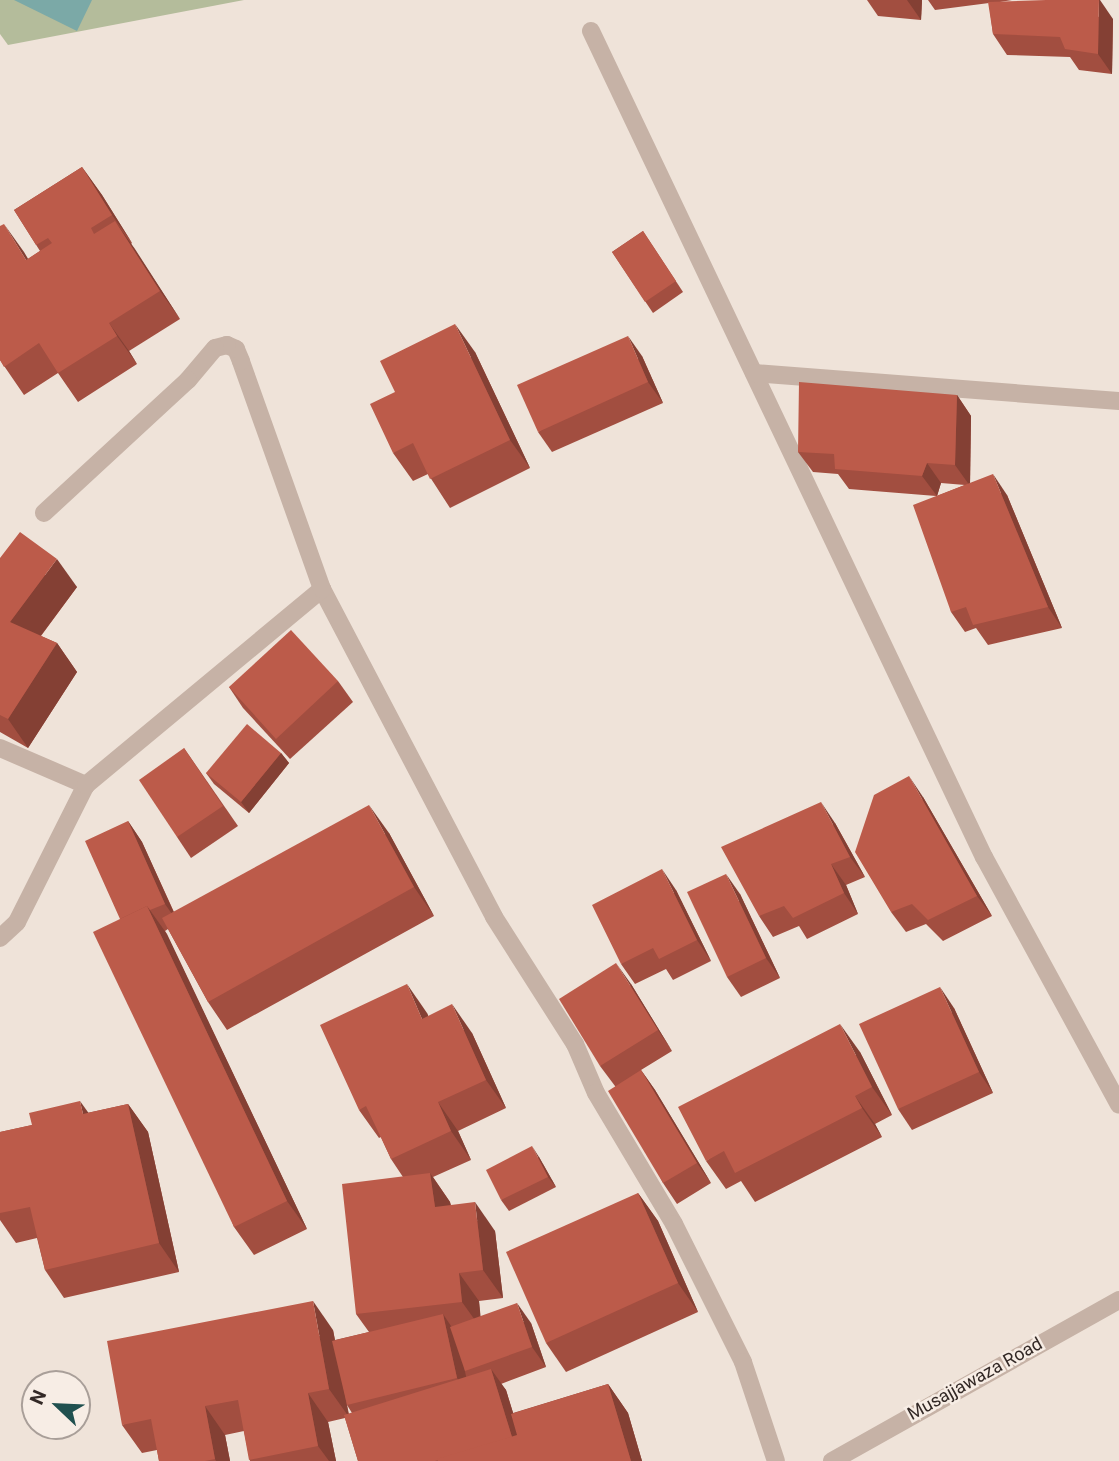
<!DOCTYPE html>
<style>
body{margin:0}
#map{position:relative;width:1119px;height:1461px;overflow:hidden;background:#efe3d9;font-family:Roboto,sans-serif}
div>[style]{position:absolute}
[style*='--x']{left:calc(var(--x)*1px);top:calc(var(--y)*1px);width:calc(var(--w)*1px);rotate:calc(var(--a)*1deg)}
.green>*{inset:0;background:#b4bc9b}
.water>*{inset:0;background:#7ba9a7}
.street>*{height:18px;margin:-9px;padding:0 9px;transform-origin:9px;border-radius:9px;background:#c6b2a6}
.wall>*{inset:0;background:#a24e40}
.shaded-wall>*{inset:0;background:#844034}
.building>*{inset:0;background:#bc5b4a}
span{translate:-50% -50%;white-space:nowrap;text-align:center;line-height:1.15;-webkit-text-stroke:5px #f7ede5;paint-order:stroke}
.street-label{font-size:18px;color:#332926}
.north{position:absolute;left:21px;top:1370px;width:70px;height:70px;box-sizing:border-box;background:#f7ede5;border:2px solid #a99f99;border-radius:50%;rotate:293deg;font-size:19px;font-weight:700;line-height:28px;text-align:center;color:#332926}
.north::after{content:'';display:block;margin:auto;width:24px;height:32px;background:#20504f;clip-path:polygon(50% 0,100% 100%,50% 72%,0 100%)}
</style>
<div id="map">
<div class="green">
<i style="clip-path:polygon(0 0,244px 0,8px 45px,0 34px)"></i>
</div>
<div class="water">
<i style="clip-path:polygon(14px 0,92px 0,77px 31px)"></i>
</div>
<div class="street">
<i style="--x:591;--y:31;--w:915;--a:64.56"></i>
<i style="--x:984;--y:857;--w:282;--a:61.4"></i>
<i style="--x:754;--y:373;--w:366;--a:4.4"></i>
<i style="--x:322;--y:589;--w:370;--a:62.3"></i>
<i style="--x:494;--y:917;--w:151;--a:57.5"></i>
<i style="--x:575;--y:1044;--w:53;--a:66.8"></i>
<i style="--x:596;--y:1093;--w:152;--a:59.2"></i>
<i style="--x:674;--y:1224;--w:154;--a:63.4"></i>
<i style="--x:743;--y:1362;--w:104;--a:71.6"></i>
<i style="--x:0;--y:748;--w:94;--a:23.3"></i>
<i style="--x:0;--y:938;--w:23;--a:-43"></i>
<i style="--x:17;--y:922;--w:153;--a:-63.3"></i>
<i style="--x:86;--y:785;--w:307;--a:-39.7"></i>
<i style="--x:322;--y:589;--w:242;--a:-109.6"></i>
<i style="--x:241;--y:361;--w:13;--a:-113"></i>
<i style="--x:236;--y:349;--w:10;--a:-156"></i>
<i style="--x:227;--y:345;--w:12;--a:166"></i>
<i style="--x:215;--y:348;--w:42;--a:130.2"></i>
<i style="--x:188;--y:380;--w:196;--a:137.3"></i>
<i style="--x:832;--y:1461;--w:329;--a:-29.3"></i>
</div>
<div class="wall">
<i style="clip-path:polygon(867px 0,922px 0,921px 20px,878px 16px)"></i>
<i style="clip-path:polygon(928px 0,1012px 0,1000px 2px,1113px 19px,1112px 74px,1079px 70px,1070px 57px,1007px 55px,993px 34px,989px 3px,935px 10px)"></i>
<i style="clip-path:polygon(82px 167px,102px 195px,132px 243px,131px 244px,180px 319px,129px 351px,137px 364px,78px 402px,58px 373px,24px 395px,0 360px,28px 259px,40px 251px,14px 210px)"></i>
<i style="clip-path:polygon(643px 231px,683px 292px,653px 313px,612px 252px)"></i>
<i style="clip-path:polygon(475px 352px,530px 468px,450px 508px,428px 474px,413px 481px,393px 453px)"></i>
<i style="clip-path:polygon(642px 356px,663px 403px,552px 452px,538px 432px)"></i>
<i style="clip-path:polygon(evenodd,957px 395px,971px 416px,970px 483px,1007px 495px,1062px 628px,988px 645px,976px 628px,965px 632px,951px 612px,936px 496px,849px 489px,838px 474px,813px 472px,798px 452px,957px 395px,941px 483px,965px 485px,937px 496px,941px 483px)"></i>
<i style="clip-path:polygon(0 558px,77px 587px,41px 636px,57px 643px,77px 672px,28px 748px,0 732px)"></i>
<i style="clip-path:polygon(338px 681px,353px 702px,290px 759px,243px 708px,229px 687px)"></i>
<i style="clip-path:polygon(184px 748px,238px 826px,191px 858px,177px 837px)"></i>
<i style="clip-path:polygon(281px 753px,289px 763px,249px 813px,214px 784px,206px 773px)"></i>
<i style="clip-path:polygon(923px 797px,992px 916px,943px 941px,926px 924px,906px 932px,891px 912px)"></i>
<i style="clip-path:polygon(128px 821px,142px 842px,174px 912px,389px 833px,434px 916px,227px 1030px,208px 1002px,168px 929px,165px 931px,307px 1229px,254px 1255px,234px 1227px,120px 919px)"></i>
<i style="clip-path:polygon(835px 823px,865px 877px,846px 885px,858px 914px,807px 939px,799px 926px,773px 937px,759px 916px)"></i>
<i style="clip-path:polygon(676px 890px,711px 961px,673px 980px,666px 969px,635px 984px,621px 964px)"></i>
<i style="clip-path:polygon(740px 894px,780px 978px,741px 997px,727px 977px)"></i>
<i style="clip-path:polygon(631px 984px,672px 1051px,641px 1070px,655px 1090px,711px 1183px,677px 1204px,663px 1183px,615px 1086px,600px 1066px)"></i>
<i style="clip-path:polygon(954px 1008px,993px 1093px,912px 1130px,898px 1109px)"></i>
<i style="clip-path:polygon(evenodd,427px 1013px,428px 1016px,472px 1033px,506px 1108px,458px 1131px,471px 1160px,433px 1177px,450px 1202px,451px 1205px,495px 1231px,503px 1298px,479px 1301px,480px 1316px,531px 1323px,546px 1367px,501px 1384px,506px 1390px,513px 1413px,608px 1384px,628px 1413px,642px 1461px,358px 1461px,345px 1418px,328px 1422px,336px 1461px,250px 1461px,244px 1431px,225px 1435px,230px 1461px,159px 1461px,157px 1450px,142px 1453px,122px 1425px,333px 1330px,335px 1340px,369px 1332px,356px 1314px,403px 1177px,391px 1159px,381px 1137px,379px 1138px,359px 1110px,427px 1013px,347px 1405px,352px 1413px,349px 1414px,347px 1405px)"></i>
<i style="clip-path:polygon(860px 1052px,892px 1115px,875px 1124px,882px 1137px,755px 1202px,741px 1181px,726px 1189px,706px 1161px)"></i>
<i style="clip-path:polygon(128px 1104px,148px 1132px,179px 1272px,64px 1298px,45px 1270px,37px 1238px,16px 1243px,0 1220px,0 1132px)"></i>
<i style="clip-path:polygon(539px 1157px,556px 1187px,509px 1211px,501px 1200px)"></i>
<i style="clip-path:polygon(638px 1193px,658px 1221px,698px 1312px,566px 1372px,546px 1343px)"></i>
</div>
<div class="shaded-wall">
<i style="clip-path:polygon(907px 0,922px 0,921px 20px)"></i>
<i style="clip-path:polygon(1099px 0,1100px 0,1113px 19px,1112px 74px,1098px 54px)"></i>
<i style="clip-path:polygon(82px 167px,102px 195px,132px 243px,112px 215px)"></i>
<i style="clip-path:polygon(115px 221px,135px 249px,180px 319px,160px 291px)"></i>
<i style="clip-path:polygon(4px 224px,24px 252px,46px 289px,26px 260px)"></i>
<i style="clip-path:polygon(109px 323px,129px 351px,137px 364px,117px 336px)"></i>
<i style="clip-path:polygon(455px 324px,475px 352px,530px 468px,510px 440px)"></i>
<i style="clip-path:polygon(628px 336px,642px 356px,663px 403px,648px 382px)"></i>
<i style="clip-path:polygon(957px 395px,971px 416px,970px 486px,955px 465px)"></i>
<i style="clip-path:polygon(927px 463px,941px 483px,937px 496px,922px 476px)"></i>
<i style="clip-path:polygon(993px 474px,1007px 495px,1062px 628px,1048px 607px)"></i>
<i style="clip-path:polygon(57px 559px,77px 587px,30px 650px,10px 622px)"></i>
<i style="clip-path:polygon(57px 643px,77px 672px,28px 748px,8px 719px)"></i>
<i style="clip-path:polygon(281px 753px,289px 763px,249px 813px,241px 802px)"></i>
<i style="clip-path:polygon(909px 776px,923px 797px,992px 916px,977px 896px)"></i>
<i style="clip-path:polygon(821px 802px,835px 823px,865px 877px,850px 857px)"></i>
<i style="clip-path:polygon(369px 805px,389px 833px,434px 916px,414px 887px)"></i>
<i style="clip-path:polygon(128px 821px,142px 842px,179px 924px,165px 904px)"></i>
<i style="clip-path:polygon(831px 864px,846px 885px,858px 914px,844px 893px)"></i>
<i style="clip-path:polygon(662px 869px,676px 890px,711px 961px,697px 940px)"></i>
<i style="clip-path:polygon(726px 874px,740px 894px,780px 978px,766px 958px)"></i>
<i style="clip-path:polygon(147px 906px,167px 934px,307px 1229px,287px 1201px)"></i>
<i style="clip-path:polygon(616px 963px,631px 984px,672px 1051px,658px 1030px)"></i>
<i style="clip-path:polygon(407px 984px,427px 1013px,442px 1047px,422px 1019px)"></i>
<i style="clip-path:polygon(940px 987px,954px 1008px,993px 1093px,979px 1072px)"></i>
<i style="clip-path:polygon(452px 1004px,472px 1033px,506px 1108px,486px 1080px)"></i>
<i style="clip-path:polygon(840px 1024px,860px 1052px,892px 1115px,872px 1087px)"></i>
<i style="clip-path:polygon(641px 1070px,655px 1090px,711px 1183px,697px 1163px)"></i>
<i style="clip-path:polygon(855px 1096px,875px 1124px,882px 1137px,862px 1108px)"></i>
<i style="clip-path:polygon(80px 1101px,100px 1129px,83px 1114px)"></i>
<i style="clip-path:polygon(438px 1102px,458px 1131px,471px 1160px,451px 1131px)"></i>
<i style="clip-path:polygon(128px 1104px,148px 1132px,179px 1272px,159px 1243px)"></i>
<i style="clip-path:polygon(532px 1146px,539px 1157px,556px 1187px,548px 1177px)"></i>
<i style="clip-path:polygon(430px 1173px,450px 1202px,455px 1235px,435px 1207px)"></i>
<i style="clip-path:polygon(638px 1193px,658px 1221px,698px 1312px,678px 1283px)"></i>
<i style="clip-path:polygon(475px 1202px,495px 1231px,503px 1298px,483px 1270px)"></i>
<i style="clip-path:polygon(459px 1273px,479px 1301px,482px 1330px,462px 1302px)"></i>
<i style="clip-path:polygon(313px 1301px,333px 1330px,349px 1417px,329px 1389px)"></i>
<i style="clip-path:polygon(517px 1303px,531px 1323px,546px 1367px,532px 1347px)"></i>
<i style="clip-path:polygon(443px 1314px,457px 1335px,471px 1399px,457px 1378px)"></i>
<i style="clip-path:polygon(491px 1369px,506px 1390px,527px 1458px,512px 1437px)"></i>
<i style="clip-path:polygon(608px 1384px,628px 1413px,642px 1461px,631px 1461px)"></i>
<i style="clip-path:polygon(308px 1393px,328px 1422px,336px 1461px,329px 1461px,318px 1446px)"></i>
<i style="clip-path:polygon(205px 1406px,225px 1435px,230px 1461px,216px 1461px,215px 1459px)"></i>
</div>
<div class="building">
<i style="clip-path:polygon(1046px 0,1099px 0,1098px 54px,1065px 49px,1060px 37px,993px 34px,988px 2px)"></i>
<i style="clip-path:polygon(82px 167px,112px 215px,91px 228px,94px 234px,115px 221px,160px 291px,109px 323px,117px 336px,58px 373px,39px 343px,4px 367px,0 360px,0 226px,4px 224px,26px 260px,52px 243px,48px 238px,36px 245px,14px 210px)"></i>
<i style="clip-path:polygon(643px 231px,676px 281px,645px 302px,612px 252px)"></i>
<i style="clip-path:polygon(455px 324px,510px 440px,430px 479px,413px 443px,393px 453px,370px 404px,395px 392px,380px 361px)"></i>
<i style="clip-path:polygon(628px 336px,648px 382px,538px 432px,517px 385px)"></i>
<i style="clip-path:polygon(799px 382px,957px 395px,955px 465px,927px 463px,922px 476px,835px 469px,834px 454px,798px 452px)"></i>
<i style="clip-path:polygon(993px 474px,1048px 607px,973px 625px,966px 607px,951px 612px,913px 505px)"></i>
<i style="clip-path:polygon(20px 532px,57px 559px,10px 622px,57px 643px,8px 719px,0 715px,0 558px)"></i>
<i style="clip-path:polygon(291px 630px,338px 681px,276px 739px,229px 687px)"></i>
<i style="clip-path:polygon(247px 724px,281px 753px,241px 802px,206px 773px)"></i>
<i style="clip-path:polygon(184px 748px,223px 806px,177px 837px,139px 780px)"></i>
<i style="clip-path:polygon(909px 776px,977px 896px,928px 920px,912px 904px,891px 912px,855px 852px,874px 795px)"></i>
<i style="clip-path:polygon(821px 802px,850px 857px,831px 864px,844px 893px,793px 918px,784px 906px,759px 916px,721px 847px)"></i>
<i style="clip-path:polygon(369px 805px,414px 887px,208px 1002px,162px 918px)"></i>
<i style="clip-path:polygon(128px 821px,165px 904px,150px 910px,147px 906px,120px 919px,85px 841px)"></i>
<i style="clip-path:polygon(662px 869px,697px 940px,659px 959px,653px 948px,621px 964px,592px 905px)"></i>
<i style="clip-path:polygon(726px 874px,766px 958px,727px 977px,687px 892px)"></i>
<i style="clip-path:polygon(147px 906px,287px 1201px,234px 1227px,93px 932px)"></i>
<i style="clip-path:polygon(616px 963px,658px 1030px,600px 1066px,559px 999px)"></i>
<i style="clip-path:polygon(407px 984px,422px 1019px,452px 1004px,486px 1080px,438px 1102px,451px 1131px,391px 1159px,366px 1106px,359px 1110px,320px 1025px)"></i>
<i style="clip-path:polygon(940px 987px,979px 1072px,898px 1109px,859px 1024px)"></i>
<i style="clip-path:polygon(840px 1024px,872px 1087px,855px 1096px,862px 1108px,735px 1173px,724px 1151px,706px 1161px,678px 1107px)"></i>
<i style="clip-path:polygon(641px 1070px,697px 1163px,663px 1183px,608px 1091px)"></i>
<i style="clip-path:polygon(80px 1101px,83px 1114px,128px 1104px,159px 1243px,45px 1270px,30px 1207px,0 1213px,0 1132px,32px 1125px,29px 1113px)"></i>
<i style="clip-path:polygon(532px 1146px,548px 1177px,501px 1200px,486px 1170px)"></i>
<i style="clip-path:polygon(430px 1173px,435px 1207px,475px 1202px,483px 1270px,459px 1273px,462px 1302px,356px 1314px,342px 1184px)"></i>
<i style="clip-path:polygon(638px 1193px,678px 1283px,546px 1343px,506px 1252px)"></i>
<i style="clip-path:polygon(313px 1301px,329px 1389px,308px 1393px,318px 1446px,249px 1460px,238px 1400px,205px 1406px,215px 1459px,205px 1461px,159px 1461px,151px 1419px,122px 1425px,107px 1341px)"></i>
<i style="clip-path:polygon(517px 1303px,532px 1347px,465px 1371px,450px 1327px)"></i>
<i style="clip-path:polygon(443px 1314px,457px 1378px,347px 1405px,332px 1341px)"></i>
<i style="clip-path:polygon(491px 1369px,512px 1437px,435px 1461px,358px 1461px,344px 1415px)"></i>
<i style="clip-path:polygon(608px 1384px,631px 1461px,438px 1461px,437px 1459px,517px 1435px,511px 1414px)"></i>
</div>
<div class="street-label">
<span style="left:975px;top:1379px;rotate:-29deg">Musajjawaza Road</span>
</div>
<div class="north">N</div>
</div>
